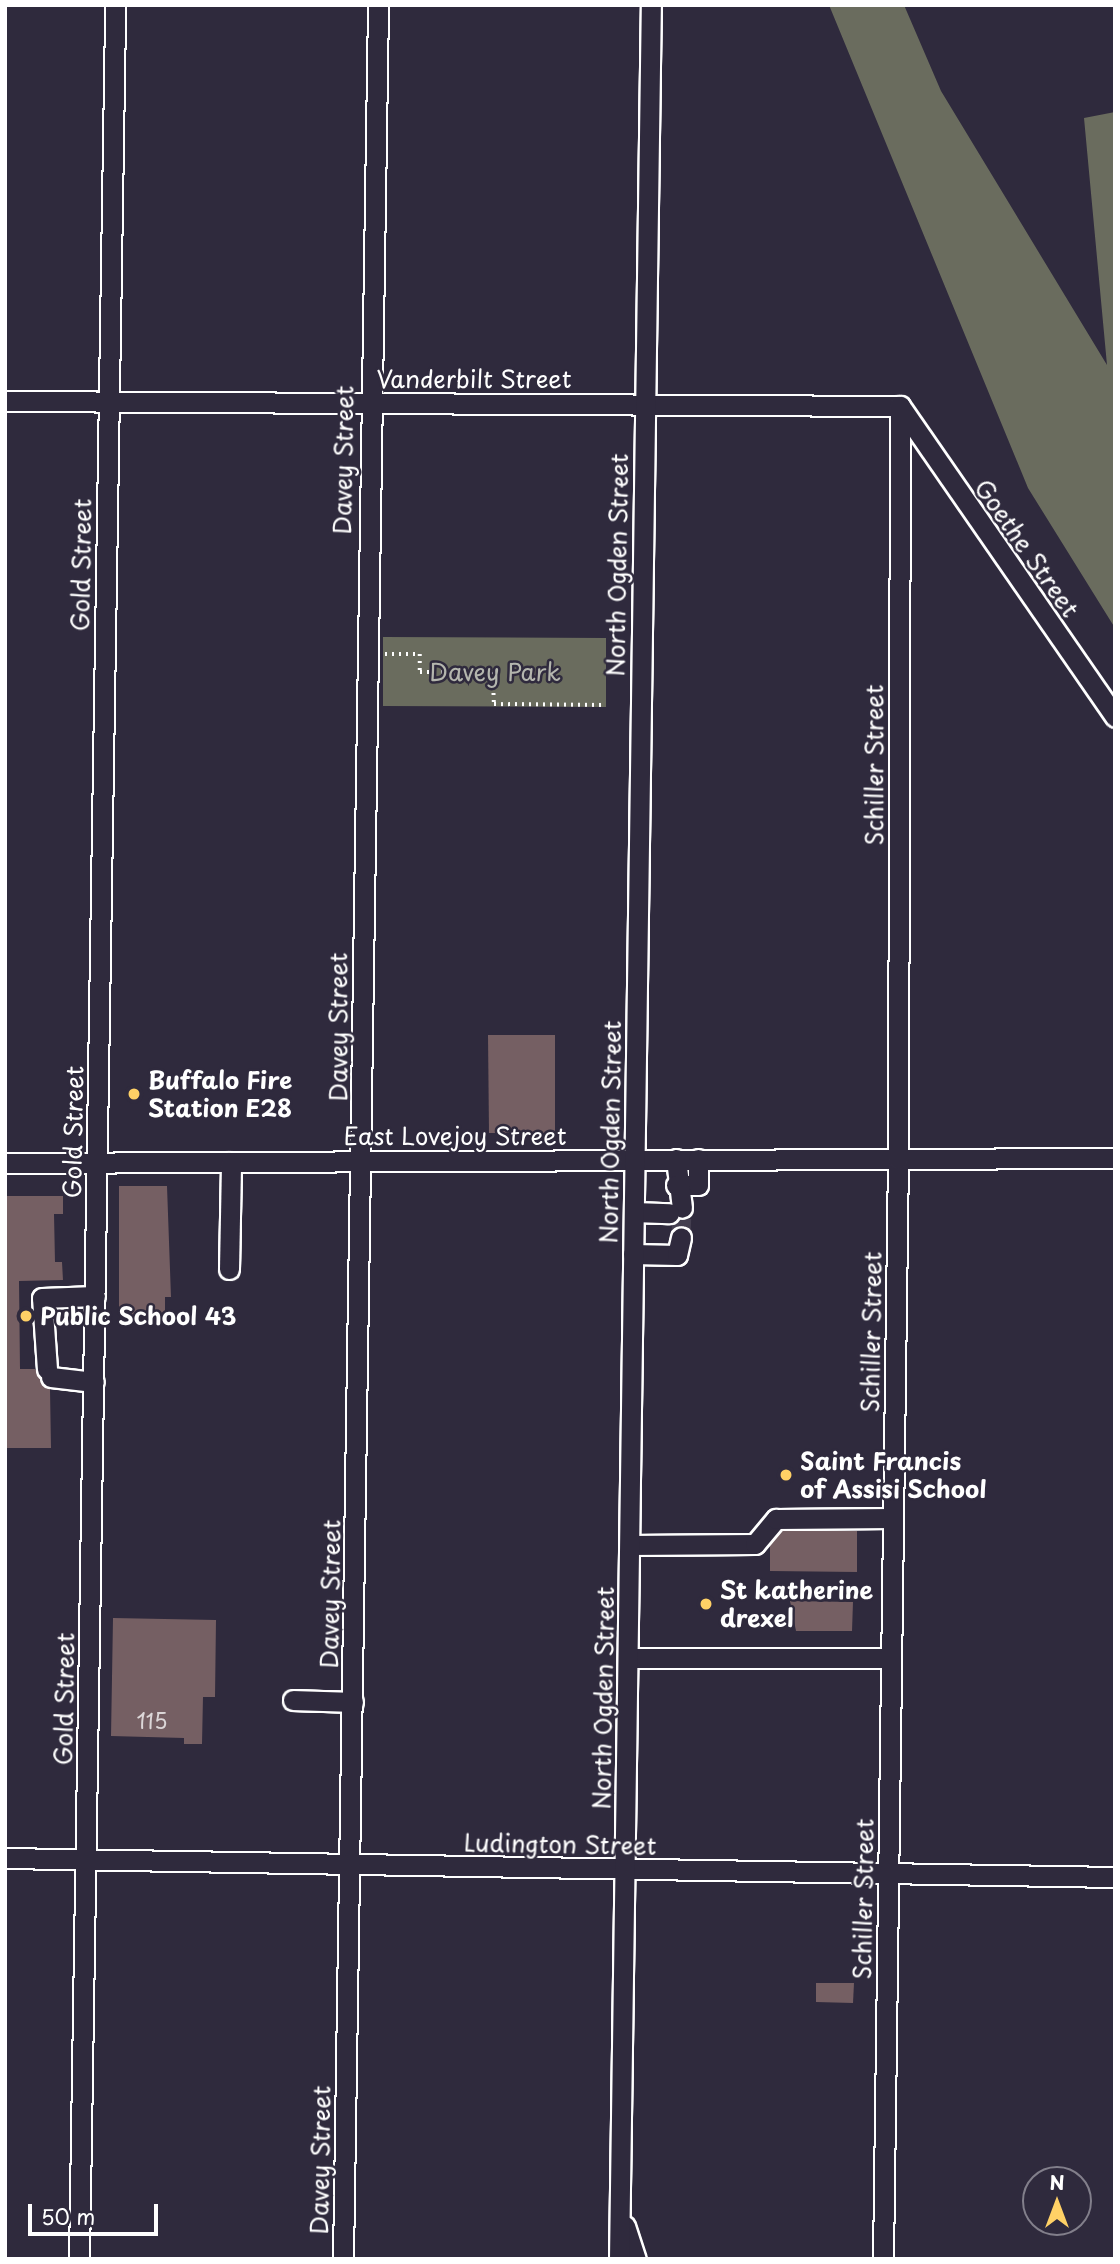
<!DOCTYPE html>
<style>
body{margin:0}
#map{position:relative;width:1120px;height:2264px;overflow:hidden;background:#2f2a3d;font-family:"Playpen Sans",sans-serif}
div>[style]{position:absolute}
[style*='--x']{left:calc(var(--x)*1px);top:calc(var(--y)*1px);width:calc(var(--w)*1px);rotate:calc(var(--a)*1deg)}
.green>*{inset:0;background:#6a6c5e}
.building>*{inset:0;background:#755f63}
.minor-tunnel>*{height:19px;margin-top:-9.5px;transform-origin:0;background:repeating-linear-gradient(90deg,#443f50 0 19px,transparent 0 29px)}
.path>*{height:3.5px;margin-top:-1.75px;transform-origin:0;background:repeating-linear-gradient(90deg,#fff 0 2px,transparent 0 7px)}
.roads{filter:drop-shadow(2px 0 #fff) drop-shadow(-2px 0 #fff) drop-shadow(0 2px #fff) drop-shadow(0 -2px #fff)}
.minor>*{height:19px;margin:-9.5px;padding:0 9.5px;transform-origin:9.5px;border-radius:9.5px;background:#2f2a3d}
.dots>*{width:19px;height:19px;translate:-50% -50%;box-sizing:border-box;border:4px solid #2f2a3d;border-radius:50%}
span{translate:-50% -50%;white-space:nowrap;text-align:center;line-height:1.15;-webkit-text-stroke:5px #2f2a3d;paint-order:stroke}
.number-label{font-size:21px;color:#dcd7d8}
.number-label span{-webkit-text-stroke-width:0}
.street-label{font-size:24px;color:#fff}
.park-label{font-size:24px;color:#b4b6ae}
.poi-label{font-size:24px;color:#fff;font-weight:700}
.left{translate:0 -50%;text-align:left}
.frame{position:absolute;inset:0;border:7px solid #fff;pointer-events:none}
.north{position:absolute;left:1022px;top:2166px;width:70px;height:70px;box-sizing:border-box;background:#2f2a3d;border:2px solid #827f8b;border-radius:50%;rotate:0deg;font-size:19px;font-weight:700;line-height:28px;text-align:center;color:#fff}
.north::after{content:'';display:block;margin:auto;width:24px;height:32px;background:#ffd166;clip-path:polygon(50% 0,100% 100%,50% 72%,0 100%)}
.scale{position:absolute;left:28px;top:2204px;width:130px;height:32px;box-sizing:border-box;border:4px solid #fff;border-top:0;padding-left:9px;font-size:21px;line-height:24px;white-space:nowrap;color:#fff;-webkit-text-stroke:5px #2f2a3d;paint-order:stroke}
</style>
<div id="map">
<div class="green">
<i style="clip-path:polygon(829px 5px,904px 5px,941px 91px,1107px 365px,1084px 118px,1115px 112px,1115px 628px,1028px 488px)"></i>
<i style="clip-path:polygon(383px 637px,606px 638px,606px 707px,383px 706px)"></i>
</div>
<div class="building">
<i style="clip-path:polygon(488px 1035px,555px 1035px,555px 1133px,489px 1133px)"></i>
<i style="clip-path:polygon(119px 1186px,167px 1186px,171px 1297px,165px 1297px,165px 1315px,119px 1315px)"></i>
<i style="clip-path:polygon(5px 1196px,63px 1196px,63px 1214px,54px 1214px,55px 1262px,62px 1262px,63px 1280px,19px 1281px,20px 1369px,35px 1369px,50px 1389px,51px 1448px,5px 1448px)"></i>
<i style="clip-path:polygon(782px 1531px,857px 1531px,857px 1572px,770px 1571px,770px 1545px)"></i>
<i style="clip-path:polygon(790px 1601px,853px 1602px,852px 1631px,796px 1631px)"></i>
<i style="clip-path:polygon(113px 1618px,216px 1620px,215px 1697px,203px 1697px,202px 1744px,184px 1744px,184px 1738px,111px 1736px)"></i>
<i style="clip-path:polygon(816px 1983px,854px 1983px,853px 2003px,816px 2002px)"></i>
</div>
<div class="minor-tunnel">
<i style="--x:681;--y:1237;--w:29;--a:-88"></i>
</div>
<div class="path">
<i style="--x:385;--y:654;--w:35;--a:0"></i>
<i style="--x:420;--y:654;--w:18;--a:90"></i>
<i style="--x:420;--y:672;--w:73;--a:0"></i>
<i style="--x:493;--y:672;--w:32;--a:88"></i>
<i style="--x:494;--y:704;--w:110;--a:0.5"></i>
</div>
<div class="roads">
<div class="minor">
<i style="--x:5;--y:401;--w:895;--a:0.32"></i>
<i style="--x:900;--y:406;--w:378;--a:55.3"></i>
<i style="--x:676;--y:1159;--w:49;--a:83"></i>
<i style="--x:5;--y:1163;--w:1110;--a:-0.26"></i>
<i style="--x:676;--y:1185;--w:22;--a:0"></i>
<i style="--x:698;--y:1185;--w:26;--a:-90"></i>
<i style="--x:634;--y:1212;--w:35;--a:2"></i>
<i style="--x:633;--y:1254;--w:44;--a:1.3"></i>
<i style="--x:677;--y:1255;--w:18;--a:-77"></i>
<i style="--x:229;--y:1269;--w:107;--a:-88.9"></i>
<i style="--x:47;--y:1369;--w:71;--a:-94"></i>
<i style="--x:42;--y:1298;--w:53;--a:-2.2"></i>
<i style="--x:51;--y:1377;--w:43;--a:6.6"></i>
<i style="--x:630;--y:1545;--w:125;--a:-0.5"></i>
<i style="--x:755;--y:1544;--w:33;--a:-50"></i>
<i style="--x:776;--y:1519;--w:116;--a:-0.5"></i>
<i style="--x:629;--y:1658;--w:260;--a:0"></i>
<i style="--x:293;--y:1700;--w:60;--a:1.9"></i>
<i style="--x:5;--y:1858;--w:1110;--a:0.98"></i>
<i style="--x:625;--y:2226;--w:35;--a:72"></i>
<i style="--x:79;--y:2259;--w:2254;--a:-89.08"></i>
<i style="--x:343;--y:2259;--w:2254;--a:-89.11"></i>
<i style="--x:619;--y:2259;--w:2254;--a:-89.19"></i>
<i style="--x:883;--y:2259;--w:1100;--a:-89.22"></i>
<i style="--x:898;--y:1159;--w:753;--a:-89.85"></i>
</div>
</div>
<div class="dots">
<i style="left:134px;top:1094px;background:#ffd166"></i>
<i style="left:26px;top:1316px;background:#ffd166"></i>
<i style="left:786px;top:1475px;background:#ffd166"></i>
<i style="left:706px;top:1604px;background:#ffd166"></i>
</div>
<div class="number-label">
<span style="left:152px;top:1720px">115</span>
</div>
<div class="street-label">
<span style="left:474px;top:379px">Vanderbilt Street</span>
<span style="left:343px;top:460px;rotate:-89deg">Davey Street</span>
<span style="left:1027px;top:548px;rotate:55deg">Goethe Street</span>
<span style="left:81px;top:565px;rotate:-89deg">Gold Street</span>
<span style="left:617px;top:565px;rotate:-89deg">North Ogden Street</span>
<span style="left:874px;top:765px;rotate:-90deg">Schiller Street</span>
<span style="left:338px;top:1027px;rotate:-90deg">Davey Street</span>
<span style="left:73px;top:1132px;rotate:-89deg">Gold Street</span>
<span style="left:610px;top:1132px;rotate:-89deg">North Ogden Street</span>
<span style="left:455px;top:1136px">East Lovejoy Street</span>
<span style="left:871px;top:1332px;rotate:-89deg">Schiller Street</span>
<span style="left:330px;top:1594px;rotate:-89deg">Davey Street</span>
<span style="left:603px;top:1698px;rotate:-89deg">North Ogden Street</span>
<span style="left:64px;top:1699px;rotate:-89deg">Gold Street</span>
<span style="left:560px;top:1844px;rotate:1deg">Ludington Street</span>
<span style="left:863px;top:1899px;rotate:-89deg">Schiller Street</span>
<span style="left:320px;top:2160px;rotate:-89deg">Davey Street</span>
</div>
<div class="park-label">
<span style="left:495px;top:672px">Davey Park</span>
</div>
<div class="poi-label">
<span class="left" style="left:148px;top:1094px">Buffalo Fire<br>Station E28</span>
<span class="left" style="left:40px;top:1316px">Public School 43</span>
<span class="left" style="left:800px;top:1475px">Saint Francis<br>of Assisi School</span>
<span class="left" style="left:720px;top:1604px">St katherine<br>drexel</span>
</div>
<div class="frame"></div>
<div class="north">N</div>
<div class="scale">50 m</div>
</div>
